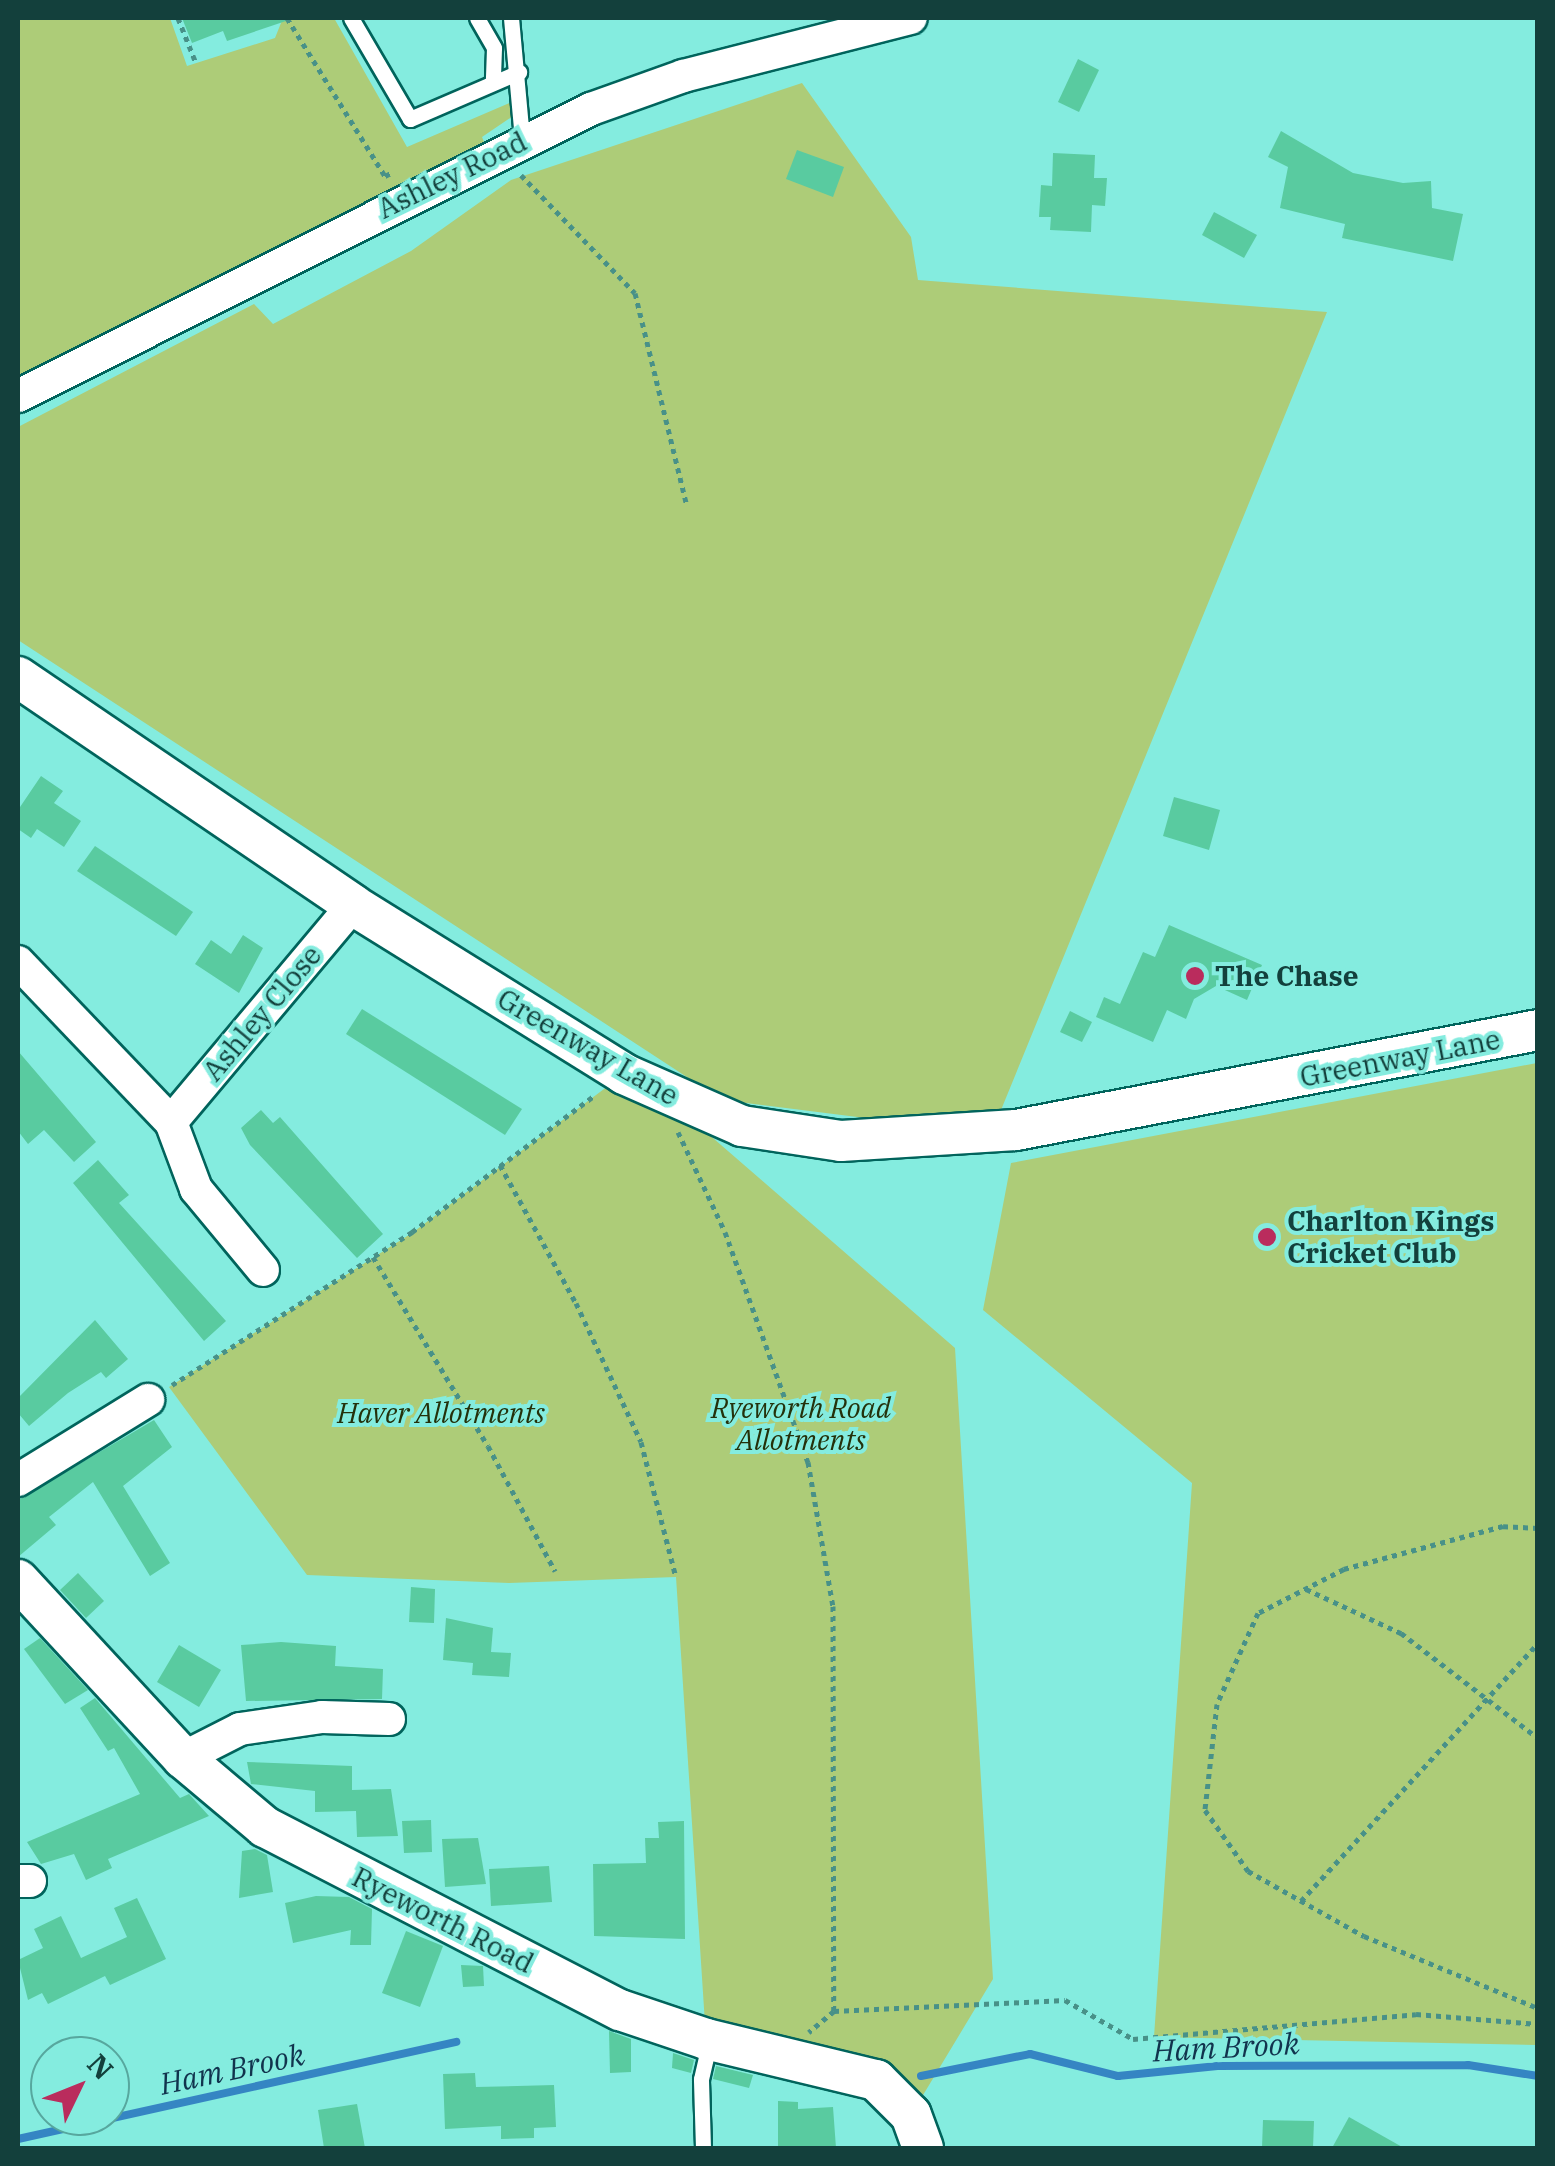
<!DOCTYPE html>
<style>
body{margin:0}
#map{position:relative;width:1555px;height:2166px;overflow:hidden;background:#84ecdf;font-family:"IBM Plex Serif",serif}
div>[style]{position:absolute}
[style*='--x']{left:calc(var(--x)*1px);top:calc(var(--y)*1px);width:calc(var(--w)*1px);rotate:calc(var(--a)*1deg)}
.green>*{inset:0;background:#adcc78}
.stream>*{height:8px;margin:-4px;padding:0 4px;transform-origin:4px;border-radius:4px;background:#3585c3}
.building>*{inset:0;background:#59cba0}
.path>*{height:5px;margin-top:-2.5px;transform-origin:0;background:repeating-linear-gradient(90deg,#489188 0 5px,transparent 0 10px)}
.roads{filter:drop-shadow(2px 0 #01645c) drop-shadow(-2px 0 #01645c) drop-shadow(0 2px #01645c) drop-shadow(0 -2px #01645c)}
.service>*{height:15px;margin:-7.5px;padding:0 7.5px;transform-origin:7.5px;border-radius:7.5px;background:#fff}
.minor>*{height:32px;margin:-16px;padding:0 16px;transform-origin:16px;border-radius:16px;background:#fff}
.tertiary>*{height:40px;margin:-20px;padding:0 20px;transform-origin:20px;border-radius:20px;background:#fff}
.dots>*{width:28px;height:28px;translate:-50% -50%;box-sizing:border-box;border:5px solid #84ecdf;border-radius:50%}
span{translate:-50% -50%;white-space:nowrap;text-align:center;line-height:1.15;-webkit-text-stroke:8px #84ecdf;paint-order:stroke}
.street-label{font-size:28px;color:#13403c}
.poi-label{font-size:28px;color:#13403c;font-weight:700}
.left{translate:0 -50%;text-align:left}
.park-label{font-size:28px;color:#24310b;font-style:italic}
.water-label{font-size:30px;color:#11334d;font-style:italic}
.frame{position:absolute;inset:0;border:20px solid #13403c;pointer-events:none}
.north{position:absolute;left:30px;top:2036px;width:100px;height:100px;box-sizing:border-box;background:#84ecdf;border:2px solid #57a79e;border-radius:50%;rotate:47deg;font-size:28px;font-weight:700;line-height:40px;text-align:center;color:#13403c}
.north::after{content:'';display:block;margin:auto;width:35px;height:45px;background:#ba2c5d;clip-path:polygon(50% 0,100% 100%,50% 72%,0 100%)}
</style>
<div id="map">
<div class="green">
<i style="clip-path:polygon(18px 18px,170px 18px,187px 66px,275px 38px,283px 18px,334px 18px,407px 147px,512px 102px,516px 114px,482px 137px,488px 152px,18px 392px)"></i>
<i style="clip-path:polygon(802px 83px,911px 237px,918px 280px,1327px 312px,1001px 1110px,905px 1123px,722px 1100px,18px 640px,18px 427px,254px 304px,273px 324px,411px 251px,511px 180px)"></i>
<i style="clip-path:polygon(1537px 1063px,1537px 2045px,1154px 2037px,1192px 1483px,983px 1310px,1011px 1163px)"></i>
<i style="clip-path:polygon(624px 1074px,661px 1093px,955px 1348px,993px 1979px,911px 2115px,896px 2096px,706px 2039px,676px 1577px,509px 1583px,307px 1575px,169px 1387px,412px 1233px)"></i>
</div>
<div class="stream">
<i style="--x:921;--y:2076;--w:111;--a:-11.4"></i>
<i style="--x:1030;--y:2054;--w:91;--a:14"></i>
<i style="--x:1118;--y:2076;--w:100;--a:-5.7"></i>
<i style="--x:1218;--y:2066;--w:250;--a:-0.2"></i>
<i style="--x:1468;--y:2065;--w:71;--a:8.9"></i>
<i style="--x:18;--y:2139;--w:449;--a:-12.5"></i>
</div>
<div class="building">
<i style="clip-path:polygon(182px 18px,285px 18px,286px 21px,227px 41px,223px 31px,192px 43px)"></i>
<i style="clip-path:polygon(1078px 59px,1099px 70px,1079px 112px,1058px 102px)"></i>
<i style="clip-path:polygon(1281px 131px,1353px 173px,1403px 183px,1431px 181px,1432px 208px,1463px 214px,1453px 261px,1342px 238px,1345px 224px,1280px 208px,1288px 167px,1268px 157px)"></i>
<i style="clip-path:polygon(797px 150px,844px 167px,833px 197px,786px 179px)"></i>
<i style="clip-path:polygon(1053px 153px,1095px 155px,1094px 178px,1107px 178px,1105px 206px,1092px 205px,1091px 232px,1050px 230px,1051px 217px,1039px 217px,1041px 185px,1052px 186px)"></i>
<i style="clip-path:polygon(1214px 212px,1257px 235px,1244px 258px,1202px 235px)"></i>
<i style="clip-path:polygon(41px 776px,63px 791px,54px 803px,81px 821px,64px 847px,37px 829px,31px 838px,18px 829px,18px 810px)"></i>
<i style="clip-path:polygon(1174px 797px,1220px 810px,1209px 850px,1163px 836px)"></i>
<i style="clip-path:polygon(95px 846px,193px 912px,176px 936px,77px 871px)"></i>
<i style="clip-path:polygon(1169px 925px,1262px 965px,1247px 1000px,1216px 986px,1194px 999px,1186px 1019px,1167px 1010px,1153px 1042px,1096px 1017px,1104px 997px,1120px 1004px,1143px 952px,1155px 957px)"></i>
<i style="clip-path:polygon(243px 935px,263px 948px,239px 993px,195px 964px,211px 940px,231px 954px)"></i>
<i style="clip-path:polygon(362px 1009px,522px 1109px,505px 1135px,346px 1034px)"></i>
<i style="clip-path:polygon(1070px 1011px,1092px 1022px,1082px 1042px,1060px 1032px)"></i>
<i style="clip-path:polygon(18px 1051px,96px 1142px,74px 1162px,44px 1130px,28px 1144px,18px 1131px)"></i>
<i style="clip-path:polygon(261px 1110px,273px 1123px,280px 1117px,383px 1234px,357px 1258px,250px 1145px,241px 1128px)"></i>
<i style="clip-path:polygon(98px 1160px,129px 1195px,119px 1203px,226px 1321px,204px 1341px,73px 1183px)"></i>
<i style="clip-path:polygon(95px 1320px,128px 1359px,106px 1378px,101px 1372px,68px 1393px,29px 1426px,18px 1413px,18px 1398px)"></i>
<i style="clip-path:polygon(154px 1420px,172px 1447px,123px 1486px,170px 1563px,150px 1576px,93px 1482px,49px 1517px,56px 1525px,18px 1557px,18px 1500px)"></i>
<i style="clip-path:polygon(78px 1573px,104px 1601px,86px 1618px,60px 1590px)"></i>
<i style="clip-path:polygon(411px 1587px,435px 1589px,434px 1623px,409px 1622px)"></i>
<i style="clip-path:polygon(446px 1618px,493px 1628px,491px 1652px,511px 1653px,509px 1677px,472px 1675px,473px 1663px,443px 1660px)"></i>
<i style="clip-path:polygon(40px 1638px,88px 1690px,65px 1704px,24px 1649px)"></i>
<i style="clip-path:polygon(281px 1642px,336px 1646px,335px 1666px,383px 1669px,382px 1699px,246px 1701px,241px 1645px)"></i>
<i style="clip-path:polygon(179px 1645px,221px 1670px,199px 1707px,157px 1682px)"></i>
<i style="clip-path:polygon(95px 1698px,180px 1798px,189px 1794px,209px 1816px,108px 1859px,112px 1868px,86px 1880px,74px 1854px,41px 1864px,27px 1842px,140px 1794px,114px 1748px,108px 1751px,80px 1708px)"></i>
<i style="clip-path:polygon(247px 1762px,352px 1766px,352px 1790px,391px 1789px,398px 1836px,357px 1837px,356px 1811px,315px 1812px,315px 1791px,251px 1784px)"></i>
<i style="clip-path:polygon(431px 1820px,432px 1852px,404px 1853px,402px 1821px)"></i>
<i style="clip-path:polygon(684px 1821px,685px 1939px,594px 1936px,593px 1864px,646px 1863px,645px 1838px,659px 1838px,658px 1822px)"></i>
<i style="clip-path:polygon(478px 1838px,486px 1884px,445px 1887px,442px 1839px)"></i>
<i style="clip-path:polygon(255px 1849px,267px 1855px,273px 1892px,239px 1898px,242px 1851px)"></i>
<i style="clip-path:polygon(549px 1866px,552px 1902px,491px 1906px,489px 1869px)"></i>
<i style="clip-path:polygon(316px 1896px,349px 1897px,372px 1909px,371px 1945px,350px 1945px,351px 1930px,293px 1943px,285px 1903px)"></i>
<i style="clip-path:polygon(137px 1898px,166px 1959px,110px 1985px,105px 1976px,48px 2004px,42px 1993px,28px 2000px,18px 1960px,43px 1948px,34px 1929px,61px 1916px,81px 1958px,127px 1937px,114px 1908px)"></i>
<i style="clip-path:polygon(406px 1931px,443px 1946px,420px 2007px,382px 1993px)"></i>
<i style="clip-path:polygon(461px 1965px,483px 1966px,484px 1986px,463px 1987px)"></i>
<i style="clip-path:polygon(609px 2031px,631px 2039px,631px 2072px,610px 2073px)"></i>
<i style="clip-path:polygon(673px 2053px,694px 2060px,691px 2073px,672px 2068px)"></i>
<i style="clip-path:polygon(716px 2066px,753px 2075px,749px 2088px,713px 2079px)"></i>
<i style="clip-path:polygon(475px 2073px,476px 2087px,554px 2085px,556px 2127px,534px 2128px,534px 2138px,501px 2139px,501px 2126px,445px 2129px,443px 2074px)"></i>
<i style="clip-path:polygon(778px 2101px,798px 2102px,798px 2109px,833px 2107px,836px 2148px,778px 2148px)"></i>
<i style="clip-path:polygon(357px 2104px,365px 2148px,324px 2148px,318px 2110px)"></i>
<i style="clip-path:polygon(1349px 2117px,1404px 2148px,1332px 2148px)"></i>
<i style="clip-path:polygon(1263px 2120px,1314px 2121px,1313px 2148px,1262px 2148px)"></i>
</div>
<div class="path">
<i style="--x:178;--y:18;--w:48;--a:68.2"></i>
<i style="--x:287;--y:18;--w:186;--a:58.2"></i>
<i style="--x:385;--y:176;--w:9;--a:-27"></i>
<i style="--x:521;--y:175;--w:164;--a:46"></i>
<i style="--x:635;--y:293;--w:219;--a:76.3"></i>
<i style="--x:678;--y:1132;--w:110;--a:64.8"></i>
<i style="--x:725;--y:1232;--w:245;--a:70.2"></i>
<i style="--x:808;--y:1462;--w:146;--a:80.2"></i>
<i style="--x:833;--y:1606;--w:405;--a:89.9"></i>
<i style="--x:834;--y:2011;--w:33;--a:140"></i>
<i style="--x:500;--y:1165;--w:158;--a:61.2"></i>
<i style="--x:576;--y:1303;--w:153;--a:64.9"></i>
<i style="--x:641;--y:1442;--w:139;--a:75.5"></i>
<i style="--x:373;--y:1257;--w:221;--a:58.7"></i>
<i style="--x:488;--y:1446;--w:142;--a:61.8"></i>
<i style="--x:172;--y:1385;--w:285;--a:-32.5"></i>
<i style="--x:412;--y:1232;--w:229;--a:-36.8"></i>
<i style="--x:1538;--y:1528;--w:35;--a:-177"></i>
<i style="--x:1503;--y:1526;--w:165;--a:164.9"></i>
<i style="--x:1344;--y:1569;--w:97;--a:152.9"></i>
<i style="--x:1258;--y:1613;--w:100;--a:114.3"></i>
<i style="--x:1217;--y:1704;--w:107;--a:96.5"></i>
<i style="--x:1205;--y:1810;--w:75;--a:54.8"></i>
<i style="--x:1248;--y:1871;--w:133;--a:29.3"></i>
<i style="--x:1364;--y:1936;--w:188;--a:22.5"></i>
<i style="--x:1306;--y:1589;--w:105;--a:24.9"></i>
<i style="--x:1401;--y:1633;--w:173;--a:37.5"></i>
<i style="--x:1301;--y:1901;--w:350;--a:-47.4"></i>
<i style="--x:834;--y:2011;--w:231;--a:-2.7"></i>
<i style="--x:1065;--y:2000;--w:78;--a:29.8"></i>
<i style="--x:1133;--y:2039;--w:284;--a:-5"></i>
<i style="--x:1416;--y:2014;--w:122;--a:4.7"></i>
</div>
<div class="roads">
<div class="service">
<i style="--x:351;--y:18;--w:117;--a:59.7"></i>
<i style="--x:410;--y:119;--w:119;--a:-23.3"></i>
<i style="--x:477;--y:18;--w:34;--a:60"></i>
<i style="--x:494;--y:48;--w:31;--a:92"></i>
<i style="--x:511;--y:18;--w:122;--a:84.8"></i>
<i style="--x:703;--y:2148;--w:69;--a:-91.7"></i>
<i style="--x:701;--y:2079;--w:40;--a:-77"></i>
</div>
<div class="minor">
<i style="--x:18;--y:396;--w:641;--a:-26.61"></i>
<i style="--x:591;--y:109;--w:98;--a:-19.7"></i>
<i style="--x:683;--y:76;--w:235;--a:-14.3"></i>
<i style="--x:18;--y:962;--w:221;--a:46.3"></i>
<i style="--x:171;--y:1122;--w:72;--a:69.5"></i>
<i style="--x:196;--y:1189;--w:105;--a:50.4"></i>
<i style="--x:171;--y:1122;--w:283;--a:-50"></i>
<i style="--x:18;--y:1480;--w:153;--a:-31.6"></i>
<i style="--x:183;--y:1758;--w:64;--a:-27"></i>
<i style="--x:240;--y:1729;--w:83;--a:-8.3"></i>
<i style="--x:322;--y:1717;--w:67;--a:1.7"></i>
<i style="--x:18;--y:1881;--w:12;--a:0"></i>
</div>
<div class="tertiary">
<i style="--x:18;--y:677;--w:405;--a:34.2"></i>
<i style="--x:353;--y:905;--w:319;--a:31.9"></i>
<i style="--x:624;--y:1074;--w:129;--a:23.8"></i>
<i style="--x:742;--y:1126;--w:100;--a:8.6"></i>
<i style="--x:841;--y:1141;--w:175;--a:-3.6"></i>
<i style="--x:1016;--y:1130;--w:531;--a:-10.84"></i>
<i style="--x:18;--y:1580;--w:243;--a:47.2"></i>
<i style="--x:183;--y:1758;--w:107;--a:40.1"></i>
<i style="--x:265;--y:1827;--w:399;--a:27.3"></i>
<i style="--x:620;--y:2010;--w:91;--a:18.6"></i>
<i style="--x:706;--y:2039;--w:175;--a:13.6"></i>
<i style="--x:876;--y:2080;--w:49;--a:45"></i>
<i style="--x:911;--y:2115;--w:35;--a:70"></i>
</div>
</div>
<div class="dots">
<i style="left:1195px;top:976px;background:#ba2c5d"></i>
<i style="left:1267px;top:1237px;background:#ba2c5d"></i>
</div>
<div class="street-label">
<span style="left:452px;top:175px;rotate:-26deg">Ashley Road</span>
<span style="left:262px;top:1013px;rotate:-50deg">Ashley Close</span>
<span style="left:588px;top:1047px;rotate:30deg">Greenway Lane</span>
<span style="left:1400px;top:1058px;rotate:-11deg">Greenway Lane</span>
<span style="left:443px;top:1920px;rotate:27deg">Ryeworth Road</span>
</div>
<div class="poi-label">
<span class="left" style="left:1215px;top:976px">The Chase</span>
<span class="left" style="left:1287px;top:1237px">Charlton Kings<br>Cricket Club</span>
</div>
<div class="park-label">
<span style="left:801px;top:1424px">Ryeworth Road<br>Allotments</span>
<span style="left:441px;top:1413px">Haver Allotments</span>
</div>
<div class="water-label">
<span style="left:1226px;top:2047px;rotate:-3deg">Ham Brook</span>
<span style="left:232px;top:2069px;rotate:-12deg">Ham Brook</span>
</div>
<div class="frame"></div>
<div class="north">N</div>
</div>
